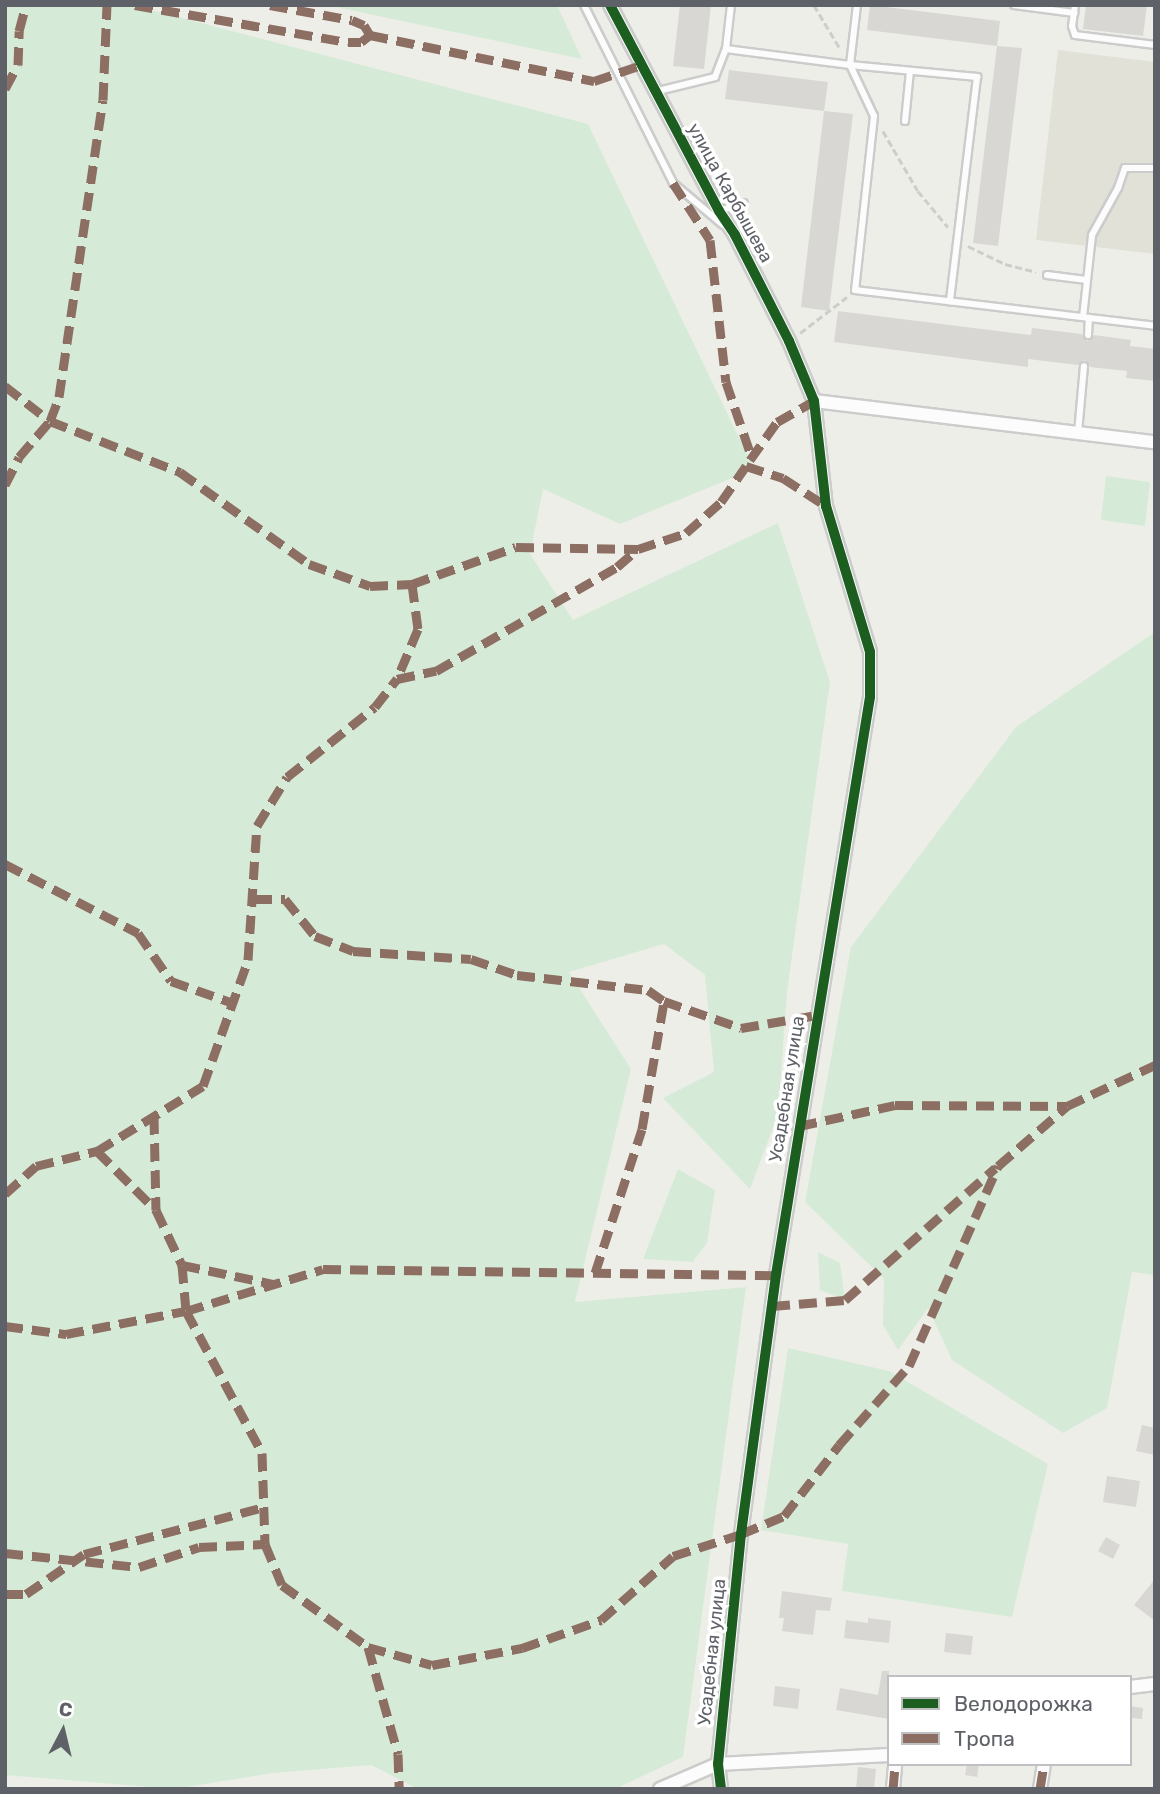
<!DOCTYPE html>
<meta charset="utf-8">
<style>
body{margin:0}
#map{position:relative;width:1160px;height:1794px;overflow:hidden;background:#eeeee9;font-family:Rubik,sans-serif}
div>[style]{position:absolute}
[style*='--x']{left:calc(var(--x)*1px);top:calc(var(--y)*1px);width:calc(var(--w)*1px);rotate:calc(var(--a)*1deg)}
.education>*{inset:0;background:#e2e1d8}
.green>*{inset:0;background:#d6ebd7}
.building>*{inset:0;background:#d8d7d4}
.path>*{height:2.5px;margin-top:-1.25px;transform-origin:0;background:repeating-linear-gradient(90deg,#cacfcc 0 7px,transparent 0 10.5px)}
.roads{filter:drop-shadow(2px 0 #cbcccb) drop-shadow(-2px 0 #cbcccb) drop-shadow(0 2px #cbcccb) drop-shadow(0 -2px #cbcccb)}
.service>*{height:6px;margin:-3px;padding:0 3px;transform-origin:3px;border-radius:3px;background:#fcfcfc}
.minor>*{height:12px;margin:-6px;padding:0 6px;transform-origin:6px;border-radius:6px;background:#fcfcfc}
.quiet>*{height:9px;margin-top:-4.5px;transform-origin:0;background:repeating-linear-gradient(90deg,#8d6e63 0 18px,transparent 0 27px)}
.cycleway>*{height:10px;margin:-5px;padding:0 5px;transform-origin:5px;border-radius:5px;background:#1b5e20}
span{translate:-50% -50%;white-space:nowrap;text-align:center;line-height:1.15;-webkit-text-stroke:7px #fff;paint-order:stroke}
.street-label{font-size:18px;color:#5e6167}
.frame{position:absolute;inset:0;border:7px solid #5e6167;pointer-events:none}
.legend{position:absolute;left:887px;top:1675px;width:245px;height:91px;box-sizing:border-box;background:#fff;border:2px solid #bfc0c2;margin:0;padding:9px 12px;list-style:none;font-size:21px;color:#5e6167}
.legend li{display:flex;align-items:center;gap:14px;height:35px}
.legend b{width:35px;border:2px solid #bfc0c2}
.north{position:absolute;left:28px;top:1696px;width:70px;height:70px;-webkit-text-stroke:5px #fff;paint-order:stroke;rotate:7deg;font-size:19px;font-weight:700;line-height:28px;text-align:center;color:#5e6167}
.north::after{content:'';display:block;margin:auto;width:24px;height:32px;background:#5e6167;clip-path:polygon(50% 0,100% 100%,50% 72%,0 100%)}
</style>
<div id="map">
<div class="education">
<i style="clip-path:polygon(1058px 50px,1155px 62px,1155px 254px,1036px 240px)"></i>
</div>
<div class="green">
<i style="clip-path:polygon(5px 5px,132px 5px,588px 124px,754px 469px,620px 524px,543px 489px,530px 554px,573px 620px,778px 523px,830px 682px,787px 992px,778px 1115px,750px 1189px,663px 1098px,714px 1072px,705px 975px,664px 944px,569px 972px,631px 1069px,575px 1302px,746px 1287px,683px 1757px,615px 1789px,418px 1789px,371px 1765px,273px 1773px,174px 1789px,5px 1775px)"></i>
<i style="clip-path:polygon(326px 5px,557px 5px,582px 59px)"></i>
<i style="clip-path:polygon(1106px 476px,1150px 482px,1145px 526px,1101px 520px)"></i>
<i style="clip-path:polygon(1155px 632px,1155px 1275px,1132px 1272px,1107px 1408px,1063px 1433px,952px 1360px,928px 1308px,898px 1350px,883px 1325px,884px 1279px,805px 1202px,851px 947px,1016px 727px)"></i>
<i style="clip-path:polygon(678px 1169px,715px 1190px,707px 1243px,693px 1262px,643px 1259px)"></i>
<i style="clip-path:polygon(818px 1252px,840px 1263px,845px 1300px,820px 1290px)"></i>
<i style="clip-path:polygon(788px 1348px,889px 1371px,1048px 1464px,1012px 1617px,842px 1591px,848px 1544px,761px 1530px)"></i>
</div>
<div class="building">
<i style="clip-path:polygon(680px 5px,711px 5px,704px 69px,673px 66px)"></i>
<i style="clip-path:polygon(870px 5px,1000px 21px,997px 46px,867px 30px)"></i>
<i style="clip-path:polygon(1086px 5px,1147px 5px,1143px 36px,1083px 29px)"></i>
<i style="clip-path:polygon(997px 46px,1022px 48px,998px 246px,973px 243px)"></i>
<i style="clip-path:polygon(729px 70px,828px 82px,824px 111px,725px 99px)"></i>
<i style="clip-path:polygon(824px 111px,853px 114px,829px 311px,801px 307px)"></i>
<i style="clip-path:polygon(838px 311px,1031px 335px,1032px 328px,1082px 334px,1087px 341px,1094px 335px,1131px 340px,1130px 346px,1155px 349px,1155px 381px,1126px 378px,1127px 371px,1090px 367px,1085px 360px,1078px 365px,1028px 359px,1028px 367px,834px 342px)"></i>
<i style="clip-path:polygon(1142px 1425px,1155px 1428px,1155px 1455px,1136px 1451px)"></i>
<i style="clip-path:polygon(1107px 1476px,1140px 1481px,1136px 1507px,1103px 1502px)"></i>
<i style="clip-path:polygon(1106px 1537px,1120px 1545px,1113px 1559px,1098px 1551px)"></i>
<i style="clip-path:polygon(1155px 1579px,1155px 1621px,1134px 1605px)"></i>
<i style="clip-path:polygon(782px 1591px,832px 1598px,830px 1611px,816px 1610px,813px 1635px,782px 1631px,784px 1618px,779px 1618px)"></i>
<i style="clip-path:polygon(868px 1618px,891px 1621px,889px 1643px,844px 1638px,846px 1620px,868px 1623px)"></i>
<i style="clip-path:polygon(946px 1633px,973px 1636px,971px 1655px,944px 1652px)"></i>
<i style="clip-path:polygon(882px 1671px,889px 1671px,889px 1719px,836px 1710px,840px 1688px,878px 1695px)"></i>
<i style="clip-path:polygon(775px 1686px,800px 1689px,798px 1709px,773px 1706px)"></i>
<i style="clip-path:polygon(1130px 1706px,1143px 1708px,1142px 1719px,1130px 1718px)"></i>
<i style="clip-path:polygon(967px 1764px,979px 1764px,977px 1777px,965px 1775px)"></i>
<i style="clip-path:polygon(858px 1767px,876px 1769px,874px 1789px,856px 1789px)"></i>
</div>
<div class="path">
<i style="--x:814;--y:5;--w:52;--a:59"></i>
<i style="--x:883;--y:131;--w:69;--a:59.7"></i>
<i style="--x:918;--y:191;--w:47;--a:50.2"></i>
<i style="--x:968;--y:246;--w:41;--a:25.9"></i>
<i style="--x:1005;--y:264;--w:32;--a:14"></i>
<i style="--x:800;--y:333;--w:59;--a:-37.5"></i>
</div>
<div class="roads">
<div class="service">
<i style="--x:584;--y:5;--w:199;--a:63.4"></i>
<i style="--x:673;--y:183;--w:65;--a:40"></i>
<i style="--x:731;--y:5;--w:44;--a:96.5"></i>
<i style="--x:726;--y:49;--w:125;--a:7.4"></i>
<i style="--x:850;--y:65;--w:56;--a:64.8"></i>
<i style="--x:874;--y:116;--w:175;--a:96.2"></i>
<i style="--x:855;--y:290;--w:302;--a:6.8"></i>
<i style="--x:857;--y:5;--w:60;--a:96.7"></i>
<i style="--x:850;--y:65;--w:128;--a:5.4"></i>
<i style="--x:977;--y:77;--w:226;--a:96.9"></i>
<i style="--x:1014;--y:5;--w:61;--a:7.6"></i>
<i style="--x:1075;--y:5;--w:21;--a:98"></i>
<i style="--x:1072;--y:26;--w:9;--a:72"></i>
<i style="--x:1075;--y:35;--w:81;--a:7.1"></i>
<i style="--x:654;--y:92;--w:63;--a:-13.8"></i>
<i style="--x:715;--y:77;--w:30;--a:-69"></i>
<i style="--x:905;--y:121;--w:50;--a:-84.3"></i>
<i style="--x:719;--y:211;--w:26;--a:-18"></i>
<i style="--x:1047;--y:275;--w:40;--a:7.1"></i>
<i style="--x:1083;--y:317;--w:82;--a:-83.7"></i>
<i style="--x:1092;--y:235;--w:54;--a:-61"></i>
<i style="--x:1118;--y:188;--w:21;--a:-71"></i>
<i style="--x:1125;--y:168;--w:30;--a:0"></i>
<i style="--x:1088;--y:335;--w:17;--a:-87"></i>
<i style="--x:1078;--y:433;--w:67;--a:-84.9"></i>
</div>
<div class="minor">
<i style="--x:610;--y:5;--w:233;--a:62.1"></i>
<i style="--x:719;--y:211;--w:29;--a:56"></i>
<i style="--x:735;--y:235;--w:119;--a:63"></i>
<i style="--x:789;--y:341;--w:65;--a:67.4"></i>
<i style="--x:814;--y:401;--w:106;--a:83.5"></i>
<i style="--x:826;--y:506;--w:152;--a:73.2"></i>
<i style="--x:870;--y:652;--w:45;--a:90"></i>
<i style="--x:870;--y:697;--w:586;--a:99.24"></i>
<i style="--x:776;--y:1275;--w:261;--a:97.7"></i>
<i style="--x:741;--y:1534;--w:231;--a:95.7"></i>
<i style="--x:718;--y:1764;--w:25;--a:83"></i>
<i style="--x:814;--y:401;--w:343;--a:6.9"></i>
<i style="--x:1130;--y:1687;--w:25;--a:-7"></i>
<i style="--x:660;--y:1789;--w:63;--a:-23.3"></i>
<i style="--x:718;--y:1764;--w:171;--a:-3"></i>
<i style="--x:893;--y:1789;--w:25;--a:-85"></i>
<i style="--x:1040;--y:1789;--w:25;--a:-81"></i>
</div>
</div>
<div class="quiet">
<i style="--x:135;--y:5;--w:216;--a:9.9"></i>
<i style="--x:348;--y:42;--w:13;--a:0"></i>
<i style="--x:361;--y:42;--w:11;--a:-38"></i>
<i style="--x:270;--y:5;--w:83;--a:10.4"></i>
<i style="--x:352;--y:20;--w:13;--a:23"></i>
<i style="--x:364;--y:25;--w:12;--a:59"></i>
<i style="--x:370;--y:35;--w:229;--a:11.6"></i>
<i style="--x:594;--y:81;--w:50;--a:-18.8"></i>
<i style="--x:5;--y:89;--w:27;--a:-62"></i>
<i style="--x:18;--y:65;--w:34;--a:-88"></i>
<i style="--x:19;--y:31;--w:27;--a:-75"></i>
<i style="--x:673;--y:183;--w:68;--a:57"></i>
<i style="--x:710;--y:240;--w:143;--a:83.6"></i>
<i style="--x:726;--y:382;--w:80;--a:71.1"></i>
<i style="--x:5;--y:386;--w:57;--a:37.9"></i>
<i style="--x:50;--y:421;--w:140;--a:21.4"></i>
<i style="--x:180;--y:472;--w:158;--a:35.5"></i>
<i style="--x:309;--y:564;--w:65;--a:19.8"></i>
<i style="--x:370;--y:586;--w:42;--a:-2.7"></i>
<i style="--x:412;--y:584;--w:45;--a:82.4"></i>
<i style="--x:418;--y:629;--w:54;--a:112.8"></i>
<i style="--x:750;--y:460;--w:47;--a:-54.6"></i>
<i style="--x:777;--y:422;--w:43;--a:-29.6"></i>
<i style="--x:5;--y:485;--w:31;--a:-63"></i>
<i style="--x:19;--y:457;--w:48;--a:-49.3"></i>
<i style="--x:50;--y:421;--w:26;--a:-69"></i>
<i style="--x:59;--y:397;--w:300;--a:-81.6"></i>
<i style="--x:103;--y:100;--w:95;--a:-87.6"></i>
<i style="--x:412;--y:584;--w:110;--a:-19.6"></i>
<i style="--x:516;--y:547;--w:122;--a:0.9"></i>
<i style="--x:5;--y:864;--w:150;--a:27.4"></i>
<i style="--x:138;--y:933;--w:58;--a:55.5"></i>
<i style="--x:171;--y:981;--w:66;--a:19.5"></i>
<i style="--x:254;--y:899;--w:31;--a:0"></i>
<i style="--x:285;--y:899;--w:48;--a:51"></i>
<i style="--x:315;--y:936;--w:41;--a:21.5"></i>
<i style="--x:353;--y:951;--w:118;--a:3.9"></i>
<i style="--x:471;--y:959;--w:49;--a:19.2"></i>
<i style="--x:517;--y:975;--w:132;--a:6.5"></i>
<i style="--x:648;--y:990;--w:19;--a:35"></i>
<i style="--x:664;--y:1001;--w:82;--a:19.3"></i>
<i style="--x:741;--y:1028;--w:77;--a:-9.7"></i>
<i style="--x:154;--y:1116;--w:94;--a:88.8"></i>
<i style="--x:156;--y:1210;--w:61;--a:64.7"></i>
<i style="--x:182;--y:1265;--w:46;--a:85"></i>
<i style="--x:186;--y:1311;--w:161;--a:61.8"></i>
<i style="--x:262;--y:1453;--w:91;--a:88.1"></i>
<i style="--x:265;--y:1544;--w:44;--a:67.5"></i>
<i style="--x:282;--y:1585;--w:106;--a:35.8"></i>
<i style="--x:368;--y:1647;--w:66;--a:15.7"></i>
<i style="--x:432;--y:1665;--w:92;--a:-10.7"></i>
<i style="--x:522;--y:1648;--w:84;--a:-19.5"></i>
<i style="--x:601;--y:1620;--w:96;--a:-41.6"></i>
<i style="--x:673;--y:1556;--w:71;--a:-17.9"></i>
<i style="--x:741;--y:1534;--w:47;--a:-22.7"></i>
<i style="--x:784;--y:1516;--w:90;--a:-52.2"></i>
<i style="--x:839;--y:1445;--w:106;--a:-48.5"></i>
<i style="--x:909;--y:1366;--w:219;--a:-66"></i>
<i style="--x:998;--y:1166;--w:91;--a:-41"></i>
<i style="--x:1067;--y:1106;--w:97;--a:-25"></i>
<i style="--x:799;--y:1126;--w:98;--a:-12.3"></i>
<i style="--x:895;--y:1105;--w:172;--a:0.3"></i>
<i style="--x:97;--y:1151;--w:83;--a:45"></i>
<i style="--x:5;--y:1194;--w:42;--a:-42.1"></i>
<i style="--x:36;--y:1166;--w:63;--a:-13.8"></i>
<i style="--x:97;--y:1151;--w:124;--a:-31.5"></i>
<i style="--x:203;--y:1086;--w:134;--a:-70.3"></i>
<i style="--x:248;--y:960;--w:134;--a:-86.2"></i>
<i style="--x:257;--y:826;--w:57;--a:-58.5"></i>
<i style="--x:287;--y:777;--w:112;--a:-38.5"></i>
<i style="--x:375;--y:707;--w:36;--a:-52"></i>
<i style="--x:397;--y:679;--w:40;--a:-12"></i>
<i style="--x:436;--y:671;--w:209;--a:-29.9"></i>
<i style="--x:617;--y:567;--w:28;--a:-41"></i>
<i style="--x:638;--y:549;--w:51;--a:-18.4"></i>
<i style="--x:686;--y:533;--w:47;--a:-41.5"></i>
<i style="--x:721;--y:502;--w:44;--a:-55.2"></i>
<i style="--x:746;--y:466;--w:39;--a:18"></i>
<i style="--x:783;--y:478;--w:51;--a:33.1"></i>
<i style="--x:182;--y:1265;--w:94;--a:11.7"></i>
<i style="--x:595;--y:1273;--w:151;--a:-71.9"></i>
<i style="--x:642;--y:1129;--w:130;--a:-80.2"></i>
<i style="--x:772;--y:1306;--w:73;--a:-4.7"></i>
<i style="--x:845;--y:1300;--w:200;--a:-41.3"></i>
<i style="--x:5;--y:1326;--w:62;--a:7.5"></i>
<i style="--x:66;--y:1334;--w:122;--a:-10.9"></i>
<i style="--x:186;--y:1311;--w:143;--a:-17"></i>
<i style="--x:323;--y:1269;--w:453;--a:0.8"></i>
<i style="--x:5;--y:1553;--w:135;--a:6"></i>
<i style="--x:139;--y:1567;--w:63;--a:-18.4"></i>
<i style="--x:199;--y:1547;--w:66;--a:-2.6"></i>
<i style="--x:5;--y:1594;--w:21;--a:0"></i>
<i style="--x:26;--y:1594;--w:70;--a:-34.6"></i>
<i style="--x:84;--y:1554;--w:183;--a:-14.6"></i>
<i style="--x:368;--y:1647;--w:111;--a:74.3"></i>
<i style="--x:398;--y:1754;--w:35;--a:88"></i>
<i style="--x:893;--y:1789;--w:25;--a:-85"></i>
<i style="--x:1040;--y:1789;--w:25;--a:-81"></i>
</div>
<div class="cycleway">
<i style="--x:610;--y:5;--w:233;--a:62.1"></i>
<i style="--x:719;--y:211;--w:29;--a:56"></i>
<i style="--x:735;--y:235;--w:119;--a:63"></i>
<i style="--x:789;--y:341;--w:65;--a:67.4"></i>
<i style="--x:814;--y:401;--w:106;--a:83.5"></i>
<i style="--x:826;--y:506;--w:152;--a:73.2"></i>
<i style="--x:870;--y:652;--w:45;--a:90"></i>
<i style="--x:870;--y:697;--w:586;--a:99.24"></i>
<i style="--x:776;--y:1275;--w:261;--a:97.7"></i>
<i style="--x:741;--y:1534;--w:231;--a:95.7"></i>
<i style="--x:718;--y:1764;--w:25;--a:83"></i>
</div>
<div class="street-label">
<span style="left:730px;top:193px;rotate:61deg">улица Карбышева</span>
<span style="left:787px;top:1089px;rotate:-81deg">Усадебная улица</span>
<span style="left:712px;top:1652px;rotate:-84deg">Усадебная улица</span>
</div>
<div class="frame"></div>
<ul class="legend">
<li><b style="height:9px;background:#1b5e20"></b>Велодорожка</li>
<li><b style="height:9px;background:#8d6e63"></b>Тропа</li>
</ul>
<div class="north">С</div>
</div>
